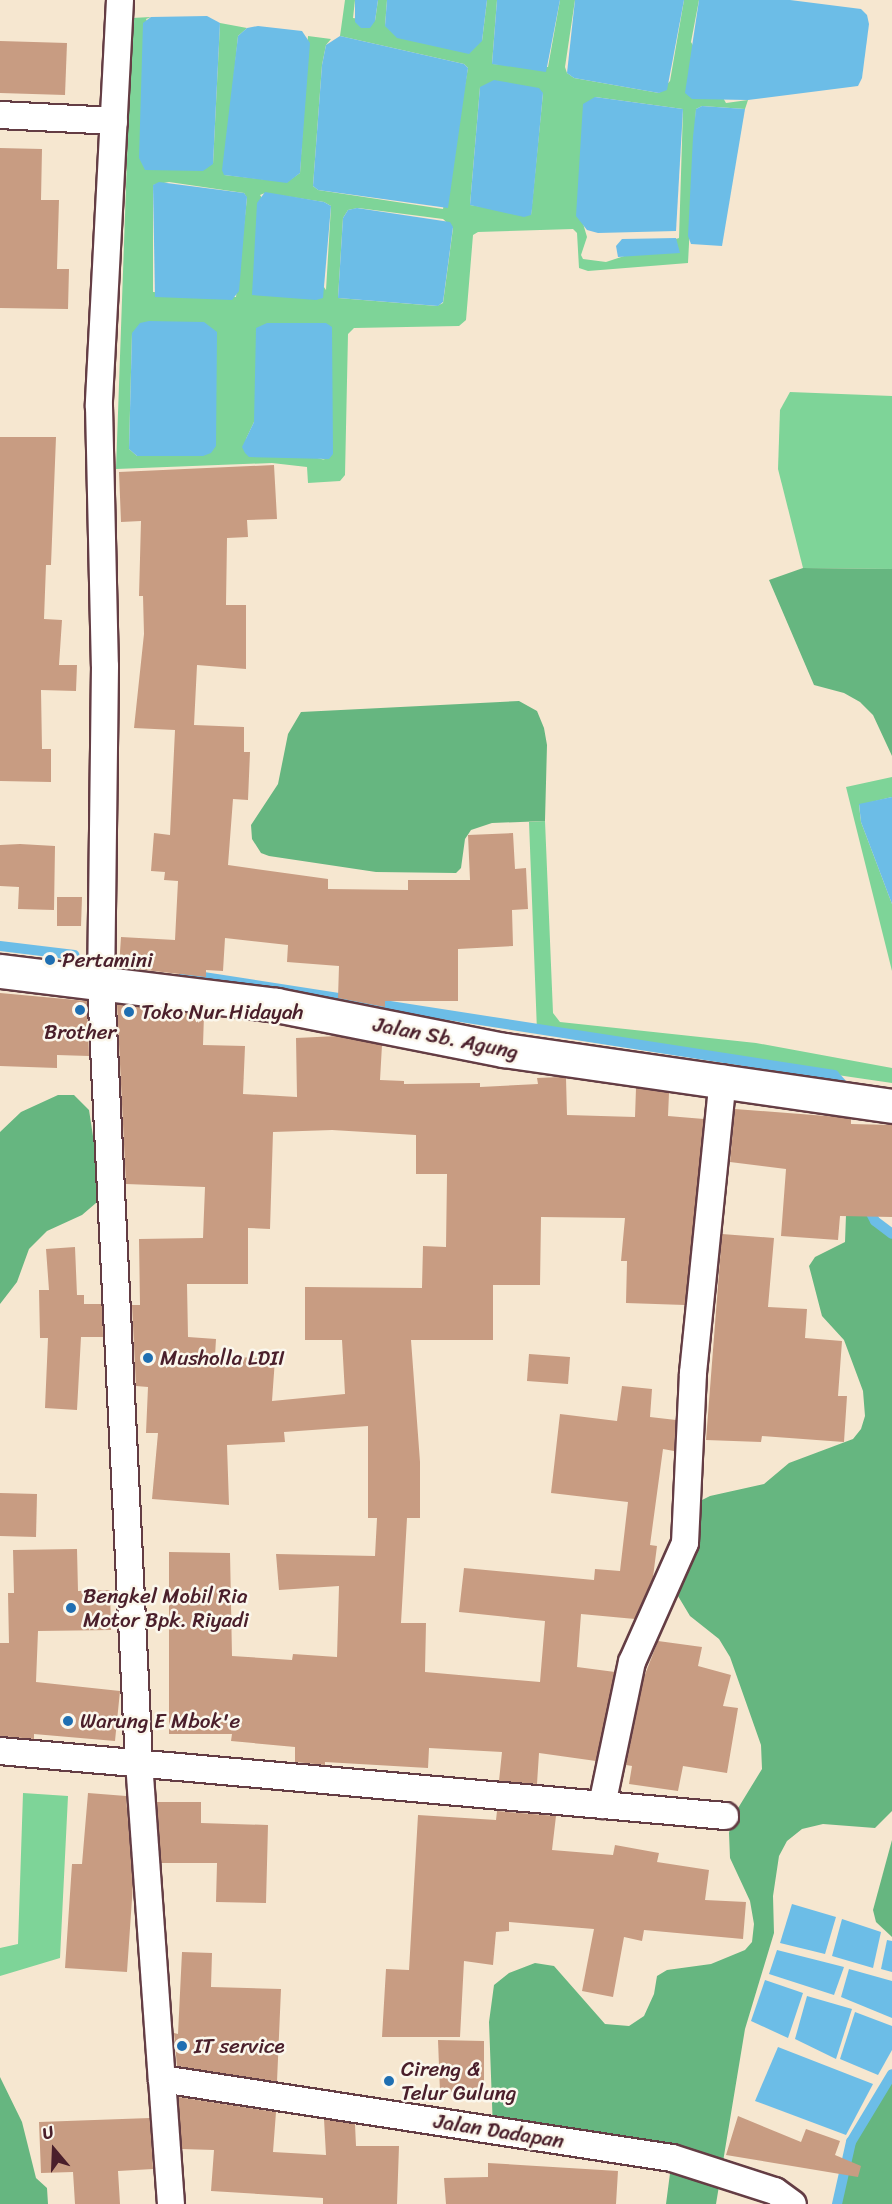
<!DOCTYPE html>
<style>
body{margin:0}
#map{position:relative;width:892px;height:2204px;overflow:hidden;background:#f6e7d0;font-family:Sriracha,sans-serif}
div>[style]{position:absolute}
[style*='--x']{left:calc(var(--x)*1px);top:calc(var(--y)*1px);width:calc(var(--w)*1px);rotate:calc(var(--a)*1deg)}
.green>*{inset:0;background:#7ed498}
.forest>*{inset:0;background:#66b680}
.water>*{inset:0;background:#6cbde7}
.stream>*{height:10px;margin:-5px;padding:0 5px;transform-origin:5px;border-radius:5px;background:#6cbde7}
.building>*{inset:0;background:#c89c82}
.roads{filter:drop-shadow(2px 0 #643d44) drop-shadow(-2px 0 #643d44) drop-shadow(0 2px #643d44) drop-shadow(0 -2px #643d44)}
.street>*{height:26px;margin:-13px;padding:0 13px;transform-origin:13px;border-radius:13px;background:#fff}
.secondary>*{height:33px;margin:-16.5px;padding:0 16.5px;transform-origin:16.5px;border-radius:16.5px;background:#fff}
.dots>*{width:16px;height:16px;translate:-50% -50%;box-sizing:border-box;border:3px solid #fbf7ec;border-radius:50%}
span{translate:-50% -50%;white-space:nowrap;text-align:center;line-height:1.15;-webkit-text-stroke:5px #fbf7ec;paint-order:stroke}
.poi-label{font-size:21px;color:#4a1f2b}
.left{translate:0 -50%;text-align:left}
.street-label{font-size:21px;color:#4a1f2b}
.north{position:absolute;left:24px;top:2120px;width:60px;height:60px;-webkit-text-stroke:4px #fbf7ec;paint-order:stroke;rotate:341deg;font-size:16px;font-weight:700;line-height:24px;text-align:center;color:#4a1f2b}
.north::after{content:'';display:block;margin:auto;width:21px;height:27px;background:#4a1f2b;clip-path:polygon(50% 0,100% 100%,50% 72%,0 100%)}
</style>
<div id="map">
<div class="green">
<i style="clip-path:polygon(evenodd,345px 0,355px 0,353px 18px,375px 21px,378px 0,387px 0,385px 26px,482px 41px,487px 0,497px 0,492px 64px,548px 67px,560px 0,575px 0,565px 67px,567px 73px,574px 78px,659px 93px,670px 81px,684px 0,699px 0,691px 42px,726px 103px,748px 100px,745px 109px,702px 106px,696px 109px,688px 263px,588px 271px,579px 268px,577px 233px,573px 229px,478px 232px,473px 235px,466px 320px,459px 326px,354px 328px,348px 334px,345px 475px,340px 481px,308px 483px,307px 467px,272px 463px,116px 469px,132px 18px,151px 17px,146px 19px,213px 164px,220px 23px,247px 28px,238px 36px,224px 175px,287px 182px,300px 173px,308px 36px,331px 39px,326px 45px,322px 65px,313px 186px,318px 190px,443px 209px,468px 68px,464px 64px,340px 36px,345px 0,480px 87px,543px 93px,531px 215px,470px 205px,480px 87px,345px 0,595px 97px,683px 109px,679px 238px,606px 262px,583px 259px,581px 255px,587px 237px,582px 220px,595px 97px,345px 0,169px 182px,244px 193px,247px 198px,236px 297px,153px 292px,153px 185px,169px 182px,345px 0,265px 193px,324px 202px,331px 206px,326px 290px,260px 195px,265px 193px,345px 0,358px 208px,443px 219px,453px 228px,443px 303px,437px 306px,338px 298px,343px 218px,348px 210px,358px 208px,345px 0,132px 333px,203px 456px,137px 456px,129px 449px,132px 333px,345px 0,254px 422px,325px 460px,246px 439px,254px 422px)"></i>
<i style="clip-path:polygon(790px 392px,892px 396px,892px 569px,803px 568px,778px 469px,780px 410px)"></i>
<i style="clip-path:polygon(892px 777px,892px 797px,859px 805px,861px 822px,892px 904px,892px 971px,846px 787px)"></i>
<i style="clip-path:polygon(545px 821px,553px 1013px,560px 1022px,756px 1043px,892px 1068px,892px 1083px,537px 1031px,529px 822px)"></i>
<i style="clip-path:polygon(23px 1793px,68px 1796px,60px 1958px,0 1976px,0 1948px,18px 1944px)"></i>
</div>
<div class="forest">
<i style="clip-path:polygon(803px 568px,892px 569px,892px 756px,873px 715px,860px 702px,844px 693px,814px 685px,769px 580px)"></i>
<i style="clip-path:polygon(519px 701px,537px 711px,544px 728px,547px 745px,545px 821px,492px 823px,471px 830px,465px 839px,461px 868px,456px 873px,376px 872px,269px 856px,261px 853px,252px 839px,251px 825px,278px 784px,288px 734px,301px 712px)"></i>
<i style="clip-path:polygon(58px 1095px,74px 1095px,89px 1110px,100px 1182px,96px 1203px,82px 1215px,47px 1231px,29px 1249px,17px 1282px,0 1304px,0 1132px,21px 1112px)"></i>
<i style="clip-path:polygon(870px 1213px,892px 1234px,892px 1811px,875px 1828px,823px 1824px,802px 1829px,787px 1841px,779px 1856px,773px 1896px,774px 1933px,745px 2029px,716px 2204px,666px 2204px,672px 2158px,493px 2130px,489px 2022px,494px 1985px,509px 1973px,535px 1963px,554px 1966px,605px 2024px,629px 2026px,644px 2016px,654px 1994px,657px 1976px,667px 1970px,711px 1964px,745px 1950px,752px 1942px,754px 1924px,750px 1901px,730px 1858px,729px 1833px,732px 1818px,762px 1769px,761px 1745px,730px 1657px,719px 1639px,690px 1616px,678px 1596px,672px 1576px,696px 1503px,710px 1496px,764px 1484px,789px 1463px,853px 1439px,861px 1429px,865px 1416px,863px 1391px,844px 1340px,822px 1316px,809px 1266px,815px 1257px,845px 1242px,846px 1215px)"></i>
<i style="clip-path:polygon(892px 1840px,892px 1937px,876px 1922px,873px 1910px)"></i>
<i style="clip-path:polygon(892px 2074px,892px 2204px,837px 2204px,851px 2142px)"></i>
<i style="clip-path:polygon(0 2077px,22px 2122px,36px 2178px,47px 2188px,48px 2204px,0 2204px)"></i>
</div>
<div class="water">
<i style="clip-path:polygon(355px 0,378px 0,375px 21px,370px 28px,361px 28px,355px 22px)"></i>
<i style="clip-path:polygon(387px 0,487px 0,482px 41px,469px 54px,397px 38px,385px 26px)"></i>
<i style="clip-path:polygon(497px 0,560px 0,546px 72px,492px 64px)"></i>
<i style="clip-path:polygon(575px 0,684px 0,667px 90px,659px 93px,574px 78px,567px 73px)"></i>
<i style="clip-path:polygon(699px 0,790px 0,861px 9px,867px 15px,869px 24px,862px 78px,858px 86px,748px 100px,692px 99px,685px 93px)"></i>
<i style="clip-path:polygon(207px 16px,220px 23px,213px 164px,203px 171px,145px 170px,139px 158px,143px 23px,151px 17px)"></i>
<i style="clip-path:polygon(258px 26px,302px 31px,310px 43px,300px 173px,287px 183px,224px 175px,222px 170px,238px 36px,247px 28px)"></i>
<i style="clip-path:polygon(340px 36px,464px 64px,468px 68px,448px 208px,318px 190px,313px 186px,322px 65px,326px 45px)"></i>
<i style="clip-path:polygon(494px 80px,539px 88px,543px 93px,532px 209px,531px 215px,524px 217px,470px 205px,480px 87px)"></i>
<i style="clip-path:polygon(595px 97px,683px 109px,676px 231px,598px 233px,587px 230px,576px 216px,583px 104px)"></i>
<i style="clip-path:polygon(702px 106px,745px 109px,722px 246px,691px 244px,688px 236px,693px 137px,696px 109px)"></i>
<i style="clip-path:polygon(159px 182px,244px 193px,247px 197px,239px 291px,232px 300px,155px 297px,153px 185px)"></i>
<i style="clip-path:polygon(265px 192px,324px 202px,331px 206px,323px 298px,316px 300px,252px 295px,257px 203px)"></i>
<i style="clip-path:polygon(357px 208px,450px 222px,453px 227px,443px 302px,438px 306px,338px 298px,343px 218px,348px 210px)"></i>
<i style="clip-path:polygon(676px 238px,680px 253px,618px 257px,616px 246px,622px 239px)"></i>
<i style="clip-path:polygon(149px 321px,204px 322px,217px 332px,216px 446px,211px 453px,203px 456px,137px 456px,129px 449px,132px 333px,140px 323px)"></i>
<i style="clip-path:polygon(267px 323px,326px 323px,332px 327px,333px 454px,329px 459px,249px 457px,245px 453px,242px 447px,254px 422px,256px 328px)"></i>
<i style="clip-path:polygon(892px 797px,892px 904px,861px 822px,859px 804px)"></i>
<i style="clip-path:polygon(792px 1904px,836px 1917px,825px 1954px,780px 1943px)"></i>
<i style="clip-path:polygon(842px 1919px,881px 1932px,873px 1968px,832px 1956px)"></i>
<i style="clip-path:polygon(887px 1940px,892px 1941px,892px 1972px,881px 1969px)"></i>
<i style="clip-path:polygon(777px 1950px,844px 1967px,834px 1995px,769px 1974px)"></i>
<i style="clip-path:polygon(849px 1969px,892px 1981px,892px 2018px,841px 1997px)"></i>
<i style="clip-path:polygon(765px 1980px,803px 1993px,788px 2038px,751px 2021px)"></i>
<i style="clip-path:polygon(807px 1996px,852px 2009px,836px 2059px,795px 2039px)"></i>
<i style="clip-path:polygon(855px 2012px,892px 2026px,892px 2050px,878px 2075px,840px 2059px)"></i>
<i style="clip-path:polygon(778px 2047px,873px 2084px,846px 2135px,755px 2101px)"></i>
</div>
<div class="stream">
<i style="--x:0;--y:946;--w:75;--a:6.9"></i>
<i style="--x:184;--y:974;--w:658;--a:8.83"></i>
<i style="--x:834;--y:1075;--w:25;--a:48"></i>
<i style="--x:867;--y:1206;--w:17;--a:62"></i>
<i style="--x:875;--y:1221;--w:21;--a:37"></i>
<i style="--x:837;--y:2204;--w:64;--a:-77.3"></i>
<i style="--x:851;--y:2142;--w:79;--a:-58.9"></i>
</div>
<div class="building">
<i style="clip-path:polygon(0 41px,67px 43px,65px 95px,0 93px)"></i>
<i style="clip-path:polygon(0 148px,42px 149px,41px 200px,59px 200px,57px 269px,69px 269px,68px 309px,0 308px)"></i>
<i style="clip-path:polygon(0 437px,56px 437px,51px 565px,46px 565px,44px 619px,62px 620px,59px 665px,77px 665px,76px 691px,41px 690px,42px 749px,51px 749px,51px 782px,0 781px)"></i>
<i style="clip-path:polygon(274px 465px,277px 519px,247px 520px,248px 537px,227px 538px,226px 605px,246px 605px,246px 669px,197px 665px,194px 725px,244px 727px,244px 752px,250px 752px,248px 800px,233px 799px,228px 865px,328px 879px,328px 889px,408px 890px,408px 880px,470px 880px,468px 835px,513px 833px,515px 869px,526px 868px,528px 909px,512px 910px,513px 946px,458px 949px,458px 1001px,385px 1001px,385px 1007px,338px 998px,339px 966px,287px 962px,288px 945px,225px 938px,223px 971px,206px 970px,206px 977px,119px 967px,121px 937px,175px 940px,178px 881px,164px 880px,165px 872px,151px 871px,154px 833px,170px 835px,175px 730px,134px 728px,144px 634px,143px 596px,139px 596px,141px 521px,121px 522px,119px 472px)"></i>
<i style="clip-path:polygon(20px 844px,55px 846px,54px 910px,18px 909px,19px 887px,0 886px,0 845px)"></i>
<i style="clip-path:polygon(57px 897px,82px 897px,81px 926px,57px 926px)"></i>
<i style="clip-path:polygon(0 993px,87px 1001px,89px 1056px,57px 1055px,57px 1068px,0 1066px)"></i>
<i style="clip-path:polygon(evenodd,117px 1004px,204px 1015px,203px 1045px,245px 1046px,243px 1094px,297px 1097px,296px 1038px,338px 1036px,382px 1045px,380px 1080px,404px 1081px,404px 1084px,480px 1083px,480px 1087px,538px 1084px,537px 1078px,560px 1077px,566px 1078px,567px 1115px,635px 1117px,636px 1088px,669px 1093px,668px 1116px,704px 1119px,685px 1305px,626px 1303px,627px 1261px,621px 1261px,625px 1218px,541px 1217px,540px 1285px,493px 1285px,493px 1340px,411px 1340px,420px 1462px,420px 1518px,407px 1518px,401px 1623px,426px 1623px,425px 1672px,540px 1682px,545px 1621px,459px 1612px,464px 1568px,594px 1580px,595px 1569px,620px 1571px,628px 1502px,551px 1493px,560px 1414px,617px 1421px,622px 1386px,652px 1389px,650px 1417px,676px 1420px,674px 1451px,663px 1449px,650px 1545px,657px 1546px,653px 1577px,635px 1619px,581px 1614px,577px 1667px,615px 1672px,596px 1761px,539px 1753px,537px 1784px,499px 1781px,502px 1752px,429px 1748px,428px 1768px,325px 1762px,325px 1765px,295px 1762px,295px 1747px,231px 1741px,232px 1734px,169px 1734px,169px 1552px,230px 1553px,232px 1656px,292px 1660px,293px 1654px,337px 1657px,339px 1586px,279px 1590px,276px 1554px,375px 1556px,377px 1518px,368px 1518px,368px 1426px,284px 1432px,285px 1442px,227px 1445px,229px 1505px,152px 1499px,158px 1433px,146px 1433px,148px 1387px,136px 1386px,132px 1305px,140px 1305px,139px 1239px,203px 1238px,205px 1187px,126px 1184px,117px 1004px,332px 1130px,416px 1135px,416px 1174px,447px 1174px,446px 1247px,423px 1246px,422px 1288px,305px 1287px,305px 1340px,342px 1340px,345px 1394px,272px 1401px,275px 1359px,215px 1356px,216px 1339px,188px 1337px,187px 1284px,248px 1284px,248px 1228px,270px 1229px,273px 1132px,332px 1130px)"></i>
<i style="clip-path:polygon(735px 1109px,839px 1117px,851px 1119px,851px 1124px,892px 1125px,892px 1217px,840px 1216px,838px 1240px,781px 1236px,786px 1169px,730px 1162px)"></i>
<i style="clip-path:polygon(722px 1234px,774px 1238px,768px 1307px,807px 1309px,805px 1338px,842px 1341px,838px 1396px,847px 1396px,844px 1442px,762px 1436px,761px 1442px,706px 1440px)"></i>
<i style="clip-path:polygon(75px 1247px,77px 1295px,84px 1295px,84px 1304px,102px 1304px,103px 1337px,81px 1337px,77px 1410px,45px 1408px,48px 1338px,40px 1338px,39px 1290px,49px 1290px,46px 1249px)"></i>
<i style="clip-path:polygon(529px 1354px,570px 1357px,568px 1384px,527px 1381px)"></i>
<i style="clip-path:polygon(0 1493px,37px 1494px,36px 1537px,0 1536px)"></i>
<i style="clip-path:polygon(77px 1549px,78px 1591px,110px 1590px,111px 1630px,38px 1631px,36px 1682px,120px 1691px,115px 1741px,34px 1734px,34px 1739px,0 1736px,0 1643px,9px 1643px,8px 1593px,14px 1593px,13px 1550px)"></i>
<i style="clip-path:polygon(658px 1641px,702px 1647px,698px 1666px,731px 1675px,723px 1706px,738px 1708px,727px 1773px,683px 1766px,678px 1791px,629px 1784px,632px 1766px,626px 1765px,644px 1677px)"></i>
<i style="clip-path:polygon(88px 1793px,126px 1796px,133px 1884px,127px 1972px,65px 1968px,72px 1864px,82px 1864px)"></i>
<i style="clip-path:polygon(157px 1802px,201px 1802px,201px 1823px,268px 1825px,266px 1903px,216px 1902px,217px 1863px,161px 1863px)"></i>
<i style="clip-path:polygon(497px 1811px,556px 1816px,552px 1850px,613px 1855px,615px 1845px,659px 1853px,657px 1862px,709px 1870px,705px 1900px,746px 1902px,743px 1939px,644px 1930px,642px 1941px,624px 1937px,613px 1997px,582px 1991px,594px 1929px,509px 1922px,509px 1931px,496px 1932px,493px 1965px,464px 1961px,460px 2037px,382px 2037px,386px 1969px,409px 1970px,418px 1815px,496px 1820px)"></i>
<i style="clip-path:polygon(182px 1952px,212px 1953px,211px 1987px,281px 1989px,277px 2082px,177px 2066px,174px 2033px,178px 2034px)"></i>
<i style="clip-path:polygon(438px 2040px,484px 2041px,484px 2093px,440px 2092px)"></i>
<i style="clip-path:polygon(178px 2097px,276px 2112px,273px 2152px,326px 2155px,324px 2119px,355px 2124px,356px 2146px,399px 2146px,397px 2204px,323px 2204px,323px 2198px,211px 2191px,214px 2150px,182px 2149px)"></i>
<i style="clip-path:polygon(738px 2116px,801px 2142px,806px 2129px,840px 2141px,835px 2155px,861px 2166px,858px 2177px,726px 2155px)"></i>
<i style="clip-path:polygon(150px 2118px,153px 2169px,118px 2171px,120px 2204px,75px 2204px,73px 2172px,41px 2173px,39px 2122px)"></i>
<i style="clip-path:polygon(488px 2163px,618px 2171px,616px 2204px,446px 2204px,444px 2178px,488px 2177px)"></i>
</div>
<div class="roads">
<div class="street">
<i style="--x:120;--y:0;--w:407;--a:93"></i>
<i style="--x:99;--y:406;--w:260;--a:88.7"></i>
<i style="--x:105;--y:666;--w:320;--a:90.7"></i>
<i style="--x:101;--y:986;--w:777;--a:87.2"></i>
<i style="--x:139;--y:1762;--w:318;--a:85.9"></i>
<i style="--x:162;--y:2079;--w:516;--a:8.81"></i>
<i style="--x:672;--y:2158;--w:108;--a:17.8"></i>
<i style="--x:775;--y:2191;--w:22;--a:36"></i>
<i style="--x:0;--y:115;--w:114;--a:3"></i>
<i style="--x:0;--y:1751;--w:728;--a:5.12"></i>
<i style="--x:602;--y:1805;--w:146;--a:-78.2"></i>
<i style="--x:632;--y:1662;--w:130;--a:-66"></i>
<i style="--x:685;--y:1543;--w:170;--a:-87.3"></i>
<i style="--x:693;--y:1373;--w:296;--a:-84.2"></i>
<i style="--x:162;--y:2079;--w:125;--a:85.9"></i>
</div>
<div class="secondary">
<i style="--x:0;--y:971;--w:278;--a:7"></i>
<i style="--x:276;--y:1005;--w:232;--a:11.2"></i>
<i style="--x:504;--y:1050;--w:392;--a:8.2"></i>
</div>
</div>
<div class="dots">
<i style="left:50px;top:960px;background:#1f6fb2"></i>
<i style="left:80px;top:1010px;background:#1f6fb2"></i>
<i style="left:129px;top:1012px;background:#1f6fb2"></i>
<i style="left:148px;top:1358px;background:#1f6fb2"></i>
<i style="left:71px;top:1608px;background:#1f6fb2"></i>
<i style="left:68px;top:1721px;background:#1f6fb2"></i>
<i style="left:182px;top:2046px;background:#1f6fb2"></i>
<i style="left:389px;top:2081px;background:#1f6fb2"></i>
</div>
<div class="poi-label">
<span class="left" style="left:62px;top:960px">Pertamini</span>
<span class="left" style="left:141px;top:1012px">Toko Nur Hidayah</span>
<span style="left:80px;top:1032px">Brother</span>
<span class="left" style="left:160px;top:1358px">Musholla LDII</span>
<span class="left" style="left:83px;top:1608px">Bengkel Mobil Ria<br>Motor Bpk. Riyadi</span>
<span class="left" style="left:80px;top:1721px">Warung E Mbok'e</span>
<span class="left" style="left:194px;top:2046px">IT service</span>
<span class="left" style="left:401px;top:2081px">Cireng &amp;<br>Telur Gulung</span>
</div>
<div class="street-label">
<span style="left:446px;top:1038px;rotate:11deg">Jalan Sb. Agung</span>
<span style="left:499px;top:2131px;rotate:9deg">Jalan Dadapan</span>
</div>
<div class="north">U</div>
</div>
